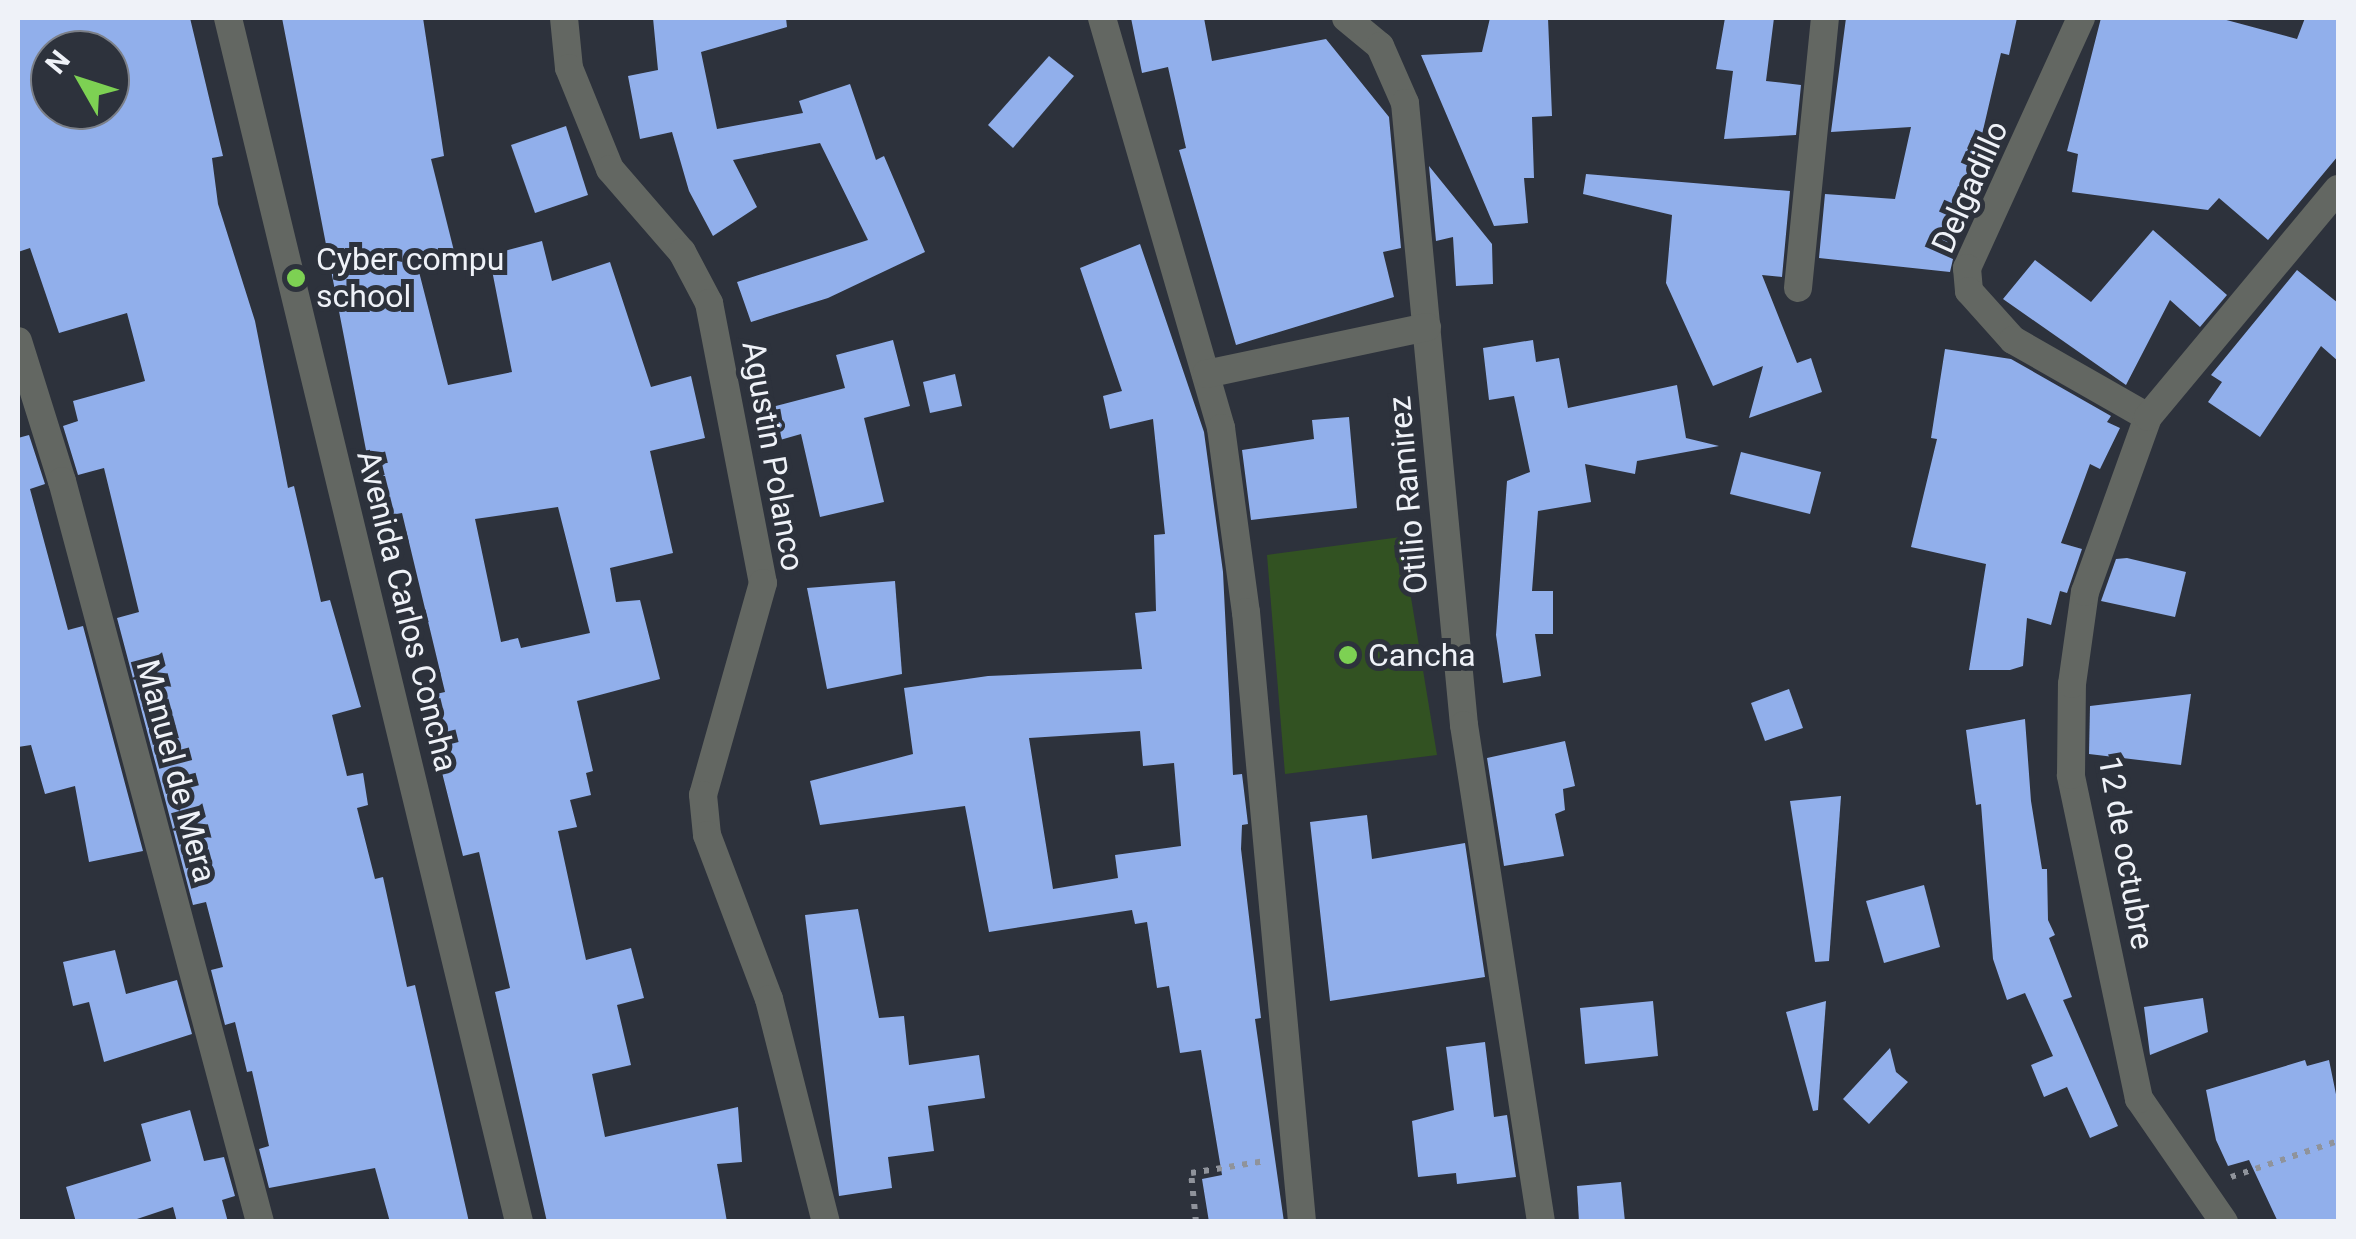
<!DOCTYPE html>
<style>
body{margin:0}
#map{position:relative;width:2356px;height:1239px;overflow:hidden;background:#2d323c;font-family:Roboto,sans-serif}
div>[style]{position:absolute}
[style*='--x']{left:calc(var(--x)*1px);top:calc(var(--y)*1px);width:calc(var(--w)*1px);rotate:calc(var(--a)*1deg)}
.green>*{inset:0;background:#325222}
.building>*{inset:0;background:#91afeb}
.path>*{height:6px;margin-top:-3px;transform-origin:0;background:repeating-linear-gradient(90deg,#8f939b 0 5px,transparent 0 13px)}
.minor>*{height:28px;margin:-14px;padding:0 14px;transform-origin:14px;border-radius:14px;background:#636762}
.tertiary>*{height:28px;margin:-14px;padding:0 14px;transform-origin:14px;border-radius:14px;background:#636762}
.dots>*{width:28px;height:28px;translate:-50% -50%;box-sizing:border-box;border:5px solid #2d323c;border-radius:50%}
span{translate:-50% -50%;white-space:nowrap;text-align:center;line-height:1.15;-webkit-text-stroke:10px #2d323c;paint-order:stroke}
.street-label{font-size:32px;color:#eff2f8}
.poi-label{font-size:32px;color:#eff2f8}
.left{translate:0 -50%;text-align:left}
.frame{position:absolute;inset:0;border:20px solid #eff2f8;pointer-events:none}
.north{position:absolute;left:30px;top:30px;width:100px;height:100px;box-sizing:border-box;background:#2d323c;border:2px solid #7b7f87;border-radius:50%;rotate:309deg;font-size:28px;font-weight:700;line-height:40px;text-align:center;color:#eff2f8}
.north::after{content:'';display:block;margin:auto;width:35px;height:45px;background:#7dd153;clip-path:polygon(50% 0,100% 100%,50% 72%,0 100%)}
</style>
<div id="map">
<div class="green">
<i style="clip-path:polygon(1401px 537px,1437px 755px,1285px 774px,1267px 555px)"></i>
</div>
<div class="building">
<i style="clip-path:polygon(evenodd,18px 18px,190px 18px,223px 156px,212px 158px,218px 204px,255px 321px,288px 488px,294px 486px,321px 602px,330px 600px,361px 707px,332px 715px,347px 776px,363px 773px,368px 805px,357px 808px,375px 879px,383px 877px,407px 987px,415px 985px,469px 1222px,390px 1222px,375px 1168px,269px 1188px,259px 1149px,269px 1146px,252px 1071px,247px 1072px,235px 1022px,225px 1025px,211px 970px,223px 967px,206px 902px,193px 905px,117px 618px,139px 612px,104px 468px,78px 475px,63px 426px,78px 421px,73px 401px,145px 381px,127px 313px,59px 333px,30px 248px,18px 252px,18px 18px,50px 50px,110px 50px,110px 110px,50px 110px,50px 50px)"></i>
<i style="clip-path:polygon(evenodd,282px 18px,423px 18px,444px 156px,431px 159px,455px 255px,417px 264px,448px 385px,512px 372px,489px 255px,542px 241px,552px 281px,610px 262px,651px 387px,691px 376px,705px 438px,650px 451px,673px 553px,610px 568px,616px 602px,640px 600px,660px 679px,577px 701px,593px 771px,586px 773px,591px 795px,570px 800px,577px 827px,558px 831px,586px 960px,631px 948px,644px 998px,617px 1005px,631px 1065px,592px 1074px,605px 1137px,738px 1107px,742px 1162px,717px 1164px,727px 1222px,547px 1222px,495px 992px,510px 988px,479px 852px,463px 856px,423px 697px,445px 692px,402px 513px,379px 517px,282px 18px,558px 507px,590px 633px,521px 648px,518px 638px,501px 642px,475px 519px,558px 507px)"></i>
<i style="clip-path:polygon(653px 18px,786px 18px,787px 27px,701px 52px,717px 129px,803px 113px,799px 101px,850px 84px,876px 160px,884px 156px,925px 252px,828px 298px,751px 322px,737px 282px,868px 240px,820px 143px,733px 160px,757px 207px,713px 236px,689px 191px,672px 132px,640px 139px,628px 76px,658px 70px)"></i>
<i style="clip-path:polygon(1131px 18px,1204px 18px,1212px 61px,1326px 39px,1389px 117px,1401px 248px,1383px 252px,1394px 297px,1236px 345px,1179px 150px,1186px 148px,1168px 67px,1142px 73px)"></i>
<i style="clip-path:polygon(1490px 18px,1548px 18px,1552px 116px,1532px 117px,1534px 178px,1524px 178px,1528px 223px,1494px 226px,1421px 55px,1482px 52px)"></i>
<i style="clip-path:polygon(1725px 18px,1774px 18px,1766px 81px,1801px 85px,1796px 135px,1724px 139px,1733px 71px,1716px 69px)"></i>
<i style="clip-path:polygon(1846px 18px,2017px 18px,2009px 55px,2001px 53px,1950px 272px,1819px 258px,1825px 194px,1895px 199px,1911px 127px,1831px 132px)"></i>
<i style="clip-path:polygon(2101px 18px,2219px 18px,2297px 39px,2305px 18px,2338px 18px,2338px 156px,2268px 240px,2219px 198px,2208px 210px,2072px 192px,2078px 154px,2067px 151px)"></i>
<i style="clip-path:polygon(1049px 56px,1074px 76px,1013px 148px,988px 125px)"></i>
<i style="clip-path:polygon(566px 126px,588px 195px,535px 213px,511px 145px)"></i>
<i style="clip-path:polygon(1429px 166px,1492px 244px,1493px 284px,1456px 286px,1453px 237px,1436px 241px)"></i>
<i style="clip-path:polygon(1586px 174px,1790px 191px,1782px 277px,1762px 275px,1797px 363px,1811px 358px,1822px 392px,1749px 418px,1763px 366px,1713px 386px,1666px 283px,1672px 215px,1583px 194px)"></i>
<i style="clip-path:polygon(2153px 230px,2227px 295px,2200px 327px,2170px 300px,2126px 385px,2003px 299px,2035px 260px,2091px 302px)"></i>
<i style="clip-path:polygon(evenodd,1140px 244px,1204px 432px,1223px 572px,1233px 775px,1242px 774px,1248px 824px,1242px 825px,1241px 849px,1261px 1018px,1255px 1019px,1284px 1222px,1209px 1222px,1202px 1179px,1222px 1175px,1201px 1050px,1180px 1053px,1169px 986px,1157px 988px,1147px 922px,1135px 924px,1132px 910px,989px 932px,965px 806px,820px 825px,810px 781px,913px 754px,904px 688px,988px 676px,1142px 669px,1135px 613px,1156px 611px,1154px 535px,1165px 534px,1153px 419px,1110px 429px,1103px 396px,1122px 391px,1080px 268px,1140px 244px,1140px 731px,1143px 766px,1174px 763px,1181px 846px,1115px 855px,1118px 878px,1053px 889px,1029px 738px,1140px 731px)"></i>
<i style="clip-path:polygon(2297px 270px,2338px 303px,2338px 361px,2321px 346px,2260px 437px,2208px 402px,2222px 382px,2211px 375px)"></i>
<i style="clip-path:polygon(893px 340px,910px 406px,864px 418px,884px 502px,820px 517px,801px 434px,780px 440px,772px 407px,845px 388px,836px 355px)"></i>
<i style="clip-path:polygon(1533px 340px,1536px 362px,1559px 358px,1568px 408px,1677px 385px,1686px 438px,1719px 446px,1637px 461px,1635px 474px,1585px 464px,1591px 502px,1538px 511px,1532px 591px,1553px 591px,1553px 634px,1535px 634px,1541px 676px,1503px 683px,1496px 635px,1507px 481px,1530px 472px,1514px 396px,1489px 400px,1483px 348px)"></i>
<i style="clip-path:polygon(1945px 349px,2011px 359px,2111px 416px,2107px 422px,2120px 428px,2100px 469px,2090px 464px,2061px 543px,2082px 549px,2067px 593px,2060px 591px,2051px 625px,2027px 618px,2023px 666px,2010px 670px,1969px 670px,1986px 564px,1911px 547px,1937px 439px,1931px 438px)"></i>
<i style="clip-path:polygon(955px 374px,962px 406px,930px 413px,923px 382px)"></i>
<i style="clip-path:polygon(1349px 417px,1357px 508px,1251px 520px,1242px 450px,1314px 439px,1312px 420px)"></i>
<i style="clip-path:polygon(29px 435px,45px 484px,30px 489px,68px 630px,83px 626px,143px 851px,89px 862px,75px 786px,45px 794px,31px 745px,18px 747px,18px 438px)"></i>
<i style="clip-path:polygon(1741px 452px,1821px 472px,1810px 514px,1730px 494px)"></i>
<i style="clip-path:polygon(2127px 558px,2186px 572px,2175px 617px,2101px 601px,2116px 559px)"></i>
<i style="clip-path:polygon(895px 581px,902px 674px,827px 689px,807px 588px)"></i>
<i style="clip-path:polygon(1789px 689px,1803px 728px,1765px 741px,1751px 703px)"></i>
<i style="clip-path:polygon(2191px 694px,2181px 765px,2089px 754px,2090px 706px)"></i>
<i style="clip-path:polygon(2025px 719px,2031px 801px,2042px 869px,2047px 869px,2048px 920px,2055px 935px,2049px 938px,2072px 997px,2063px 1000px,2118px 1126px,2090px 1138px,2067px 1087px,2044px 1097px,2031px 1065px,2053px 1056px,2025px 993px,2007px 1000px,1993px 959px,1981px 804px,1976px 805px,1966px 730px)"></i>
<i style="clip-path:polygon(1565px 741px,1575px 786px,1563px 789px,1565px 810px,1555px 814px,1564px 856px,1504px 866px,1487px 758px)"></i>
<i style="clip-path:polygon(1841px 796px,1829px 961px,1815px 962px,1790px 801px)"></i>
<i style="clip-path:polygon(1367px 815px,1372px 859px,1465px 843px,1485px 977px,1330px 1001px,1310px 822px)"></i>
<i style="clip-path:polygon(1924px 885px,1940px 947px,1884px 963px,1866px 901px)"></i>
<i style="clip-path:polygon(858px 909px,879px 1018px,904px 1016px,909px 1065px,979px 1055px,985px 1098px,928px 1106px,934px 1151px,888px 1157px,892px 1188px,839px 1196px,805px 915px)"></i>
<i style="clip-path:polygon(115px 950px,126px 994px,177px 980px,192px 1034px,104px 1062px,89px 1002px,73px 1006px,63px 962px)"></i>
<i style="clip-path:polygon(2203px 998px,2208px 1032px,2150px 1055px,2144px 1007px)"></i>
<i style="clip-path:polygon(1653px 1001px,1658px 1056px,1585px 1064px,1580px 1008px)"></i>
<i style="clip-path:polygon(1826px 1001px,1818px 1110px,1813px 1111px,1786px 1012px)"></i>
<i style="clip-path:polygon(1485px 1042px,1494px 1117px,1507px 1115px,1516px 1177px,1457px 1184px,1456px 1173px,1418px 1177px,1412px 1121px,1454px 1110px,1446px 1047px)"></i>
<i style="clip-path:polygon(1890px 1048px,1896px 1072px,1908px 1082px,1869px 1124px,1843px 1099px)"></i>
<i style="clip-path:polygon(2305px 1060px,2307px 1066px,2329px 1060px,2338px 1104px,2338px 1222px,2278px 1222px,2249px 1160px,2228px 1166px,2216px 1140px,2206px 1090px)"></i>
<i style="clip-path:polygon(190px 1110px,204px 1161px,224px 1157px,235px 1196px,222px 1200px,228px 1222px,177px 1222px,173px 1207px,128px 1222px,76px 1222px,66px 1187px,151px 1161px,141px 1124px)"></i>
<i style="clip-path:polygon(1621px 1182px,1625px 1222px,1579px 1222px,1577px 1186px)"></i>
</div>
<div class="path">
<i style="--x:2231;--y:1177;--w:113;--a:-18.6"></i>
<i style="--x:1196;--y:1222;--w:49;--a:-95.8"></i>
<i style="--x:1191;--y:1173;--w:75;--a:-9.2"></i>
</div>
<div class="minor">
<i style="--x:564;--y:18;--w:50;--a:84.3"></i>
<i style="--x:569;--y:68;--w:109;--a:67.9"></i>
<i style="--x:610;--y:169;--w:110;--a:49.1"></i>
<i style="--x:682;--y:252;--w:58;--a:62.1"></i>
<i style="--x:709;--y:303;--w:285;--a:79.1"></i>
<i style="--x:763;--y:583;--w:220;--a:105.8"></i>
<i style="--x:703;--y:795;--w:40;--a:84.3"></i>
<i style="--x:707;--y:835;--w:175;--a:69.3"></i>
<i style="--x:769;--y:999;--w:230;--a:75.7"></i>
<i style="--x:1102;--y:18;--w:427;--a:73.8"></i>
<i style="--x:1221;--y:428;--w:186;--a:82.3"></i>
<i style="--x:1246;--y:612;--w:613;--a:84.75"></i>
<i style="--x:1346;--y:18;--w:44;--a:39.5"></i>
<i style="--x:1380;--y:46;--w:62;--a:66.3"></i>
<i style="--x:1405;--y:103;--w:625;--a:84.58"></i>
<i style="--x:1464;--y:725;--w:503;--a:81.19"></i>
<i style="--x:2081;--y:18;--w:275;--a:114.5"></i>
<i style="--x:1967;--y:268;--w:23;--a:85"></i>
<i style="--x:1969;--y:291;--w:66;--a:48.1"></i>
<i style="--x:2013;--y:340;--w:155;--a:29.7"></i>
<i style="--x:1798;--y:288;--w:271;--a:-84.3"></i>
<i style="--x:18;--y:341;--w:147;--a:72.6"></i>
<i style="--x:62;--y:481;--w:767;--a:75.04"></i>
<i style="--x:1206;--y:374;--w:226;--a:-12"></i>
<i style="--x:2224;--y:1222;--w:150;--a:-124.6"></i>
<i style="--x:2139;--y:1099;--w:331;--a:-101.9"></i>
<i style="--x:2071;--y:775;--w:91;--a:-89.4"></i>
<i style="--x:2072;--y:684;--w:93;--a:-82"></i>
<i style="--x:2085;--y:592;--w:186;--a:-70.2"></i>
<i style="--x:2148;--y:417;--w:297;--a:-50.2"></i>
</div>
<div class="tertiary">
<i style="--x:228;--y:18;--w:1239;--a:76.41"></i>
</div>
<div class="dots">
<i style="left:296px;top:278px;background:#7dd153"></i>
<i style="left:1348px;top:655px;background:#7dd153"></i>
</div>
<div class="street-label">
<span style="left:1970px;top:187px;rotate:-66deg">Delgadillo</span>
<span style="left:773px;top:456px;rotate:80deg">Agustin Polanco</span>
<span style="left:1408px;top:495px;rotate:-95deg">Otilio Ramirez</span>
<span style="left:407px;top:611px;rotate:76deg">Avenida Carlos Concha</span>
<span style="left:176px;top:771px;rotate:75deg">Manuel de Mera</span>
<span style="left:2126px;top:853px;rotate:80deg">12 de octubre</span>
</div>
<div class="poi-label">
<span class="left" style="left:316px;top:278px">Cyber compu<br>school</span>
<span class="left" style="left:1368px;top:655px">Cancha</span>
</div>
<div class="frame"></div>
<div class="north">N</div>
</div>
